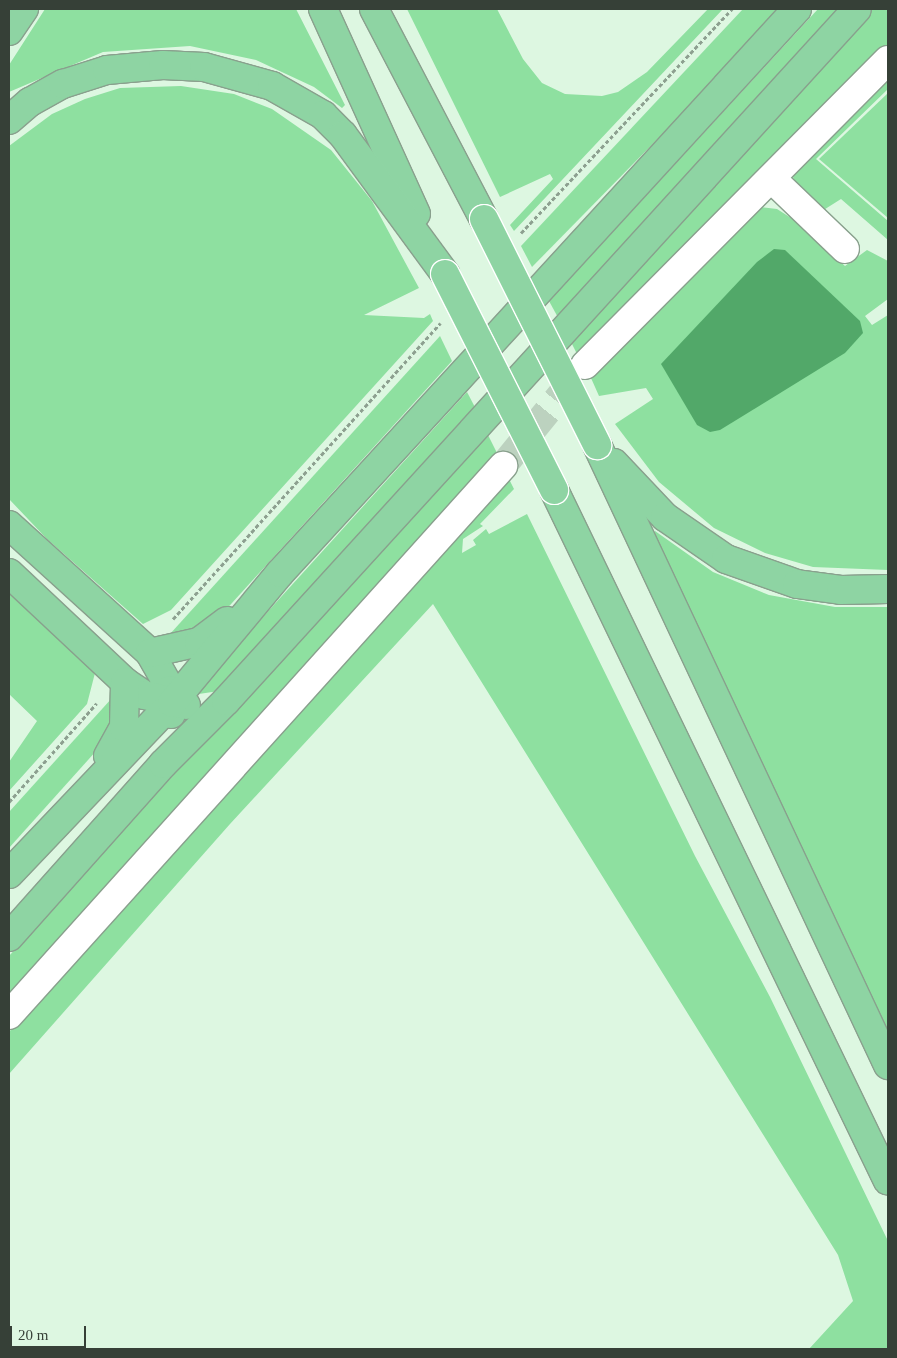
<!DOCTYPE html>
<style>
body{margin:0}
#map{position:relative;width:897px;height:1358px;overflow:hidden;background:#ddf7e1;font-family:"Times New Roman",serif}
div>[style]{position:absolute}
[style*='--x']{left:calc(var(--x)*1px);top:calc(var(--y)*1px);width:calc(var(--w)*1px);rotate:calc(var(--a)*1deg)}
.green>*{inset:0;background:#8ee0a0}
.water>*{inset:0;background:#52a869}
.minor-tunnel>*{height:28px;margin-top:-14px;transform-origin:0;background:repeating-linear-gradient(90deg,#bcd2bf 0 28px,transparent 0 42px)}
.path>*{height:3px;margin-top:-1.5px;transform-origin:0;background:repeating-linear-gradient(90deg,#8da090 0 4px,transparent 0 6.5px)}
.roads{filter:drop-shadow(1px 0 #89a08d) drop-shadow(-1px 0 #89a08d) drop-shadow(0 1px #89a08d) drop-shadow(0 -1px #89a08d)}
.minor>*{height:28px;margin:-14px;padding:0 14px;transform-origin:14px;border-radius:14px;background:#fff}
.major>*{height:28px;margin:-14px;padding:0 14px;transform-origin:14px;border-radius:14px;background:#8ed4a3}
.bridges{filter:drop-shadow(1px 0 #fff) drop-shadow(-1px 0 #fff) drop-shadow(0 1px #fff) drop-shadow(0 -1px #fff)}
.major-bridge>*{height:28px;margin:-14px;padding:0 14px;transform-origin:14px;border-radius:14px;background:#8ed4a3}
span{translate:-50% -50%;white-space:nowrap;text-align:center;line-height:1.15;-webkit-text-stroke:5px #ddf7e1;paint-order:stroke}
.frame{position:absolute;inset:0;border:10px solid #364037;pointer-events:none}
.scale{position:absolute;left:10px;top:1326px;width:76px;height:22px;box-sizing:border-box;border:2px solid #364037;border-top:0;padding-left:6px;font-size:15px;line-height:18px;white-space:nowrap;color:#364037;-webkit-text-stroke:4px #ddf7e1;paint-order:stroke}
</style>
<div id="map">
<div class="green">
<i style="clip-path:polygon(45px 9px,296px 9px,345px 105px,342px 108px,314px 87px,256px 60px,190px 46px,103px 52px,9px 92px,9px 65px)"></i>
<i style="clip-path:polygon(407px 9px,497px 9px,523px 59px,542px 83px,565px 94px,602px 96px,618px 92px,647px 72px,708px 9px,723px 9px,514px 231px,510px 225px,553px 179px,550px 174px,500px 197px)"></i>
<i style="clip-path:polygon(743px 9px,785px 9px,532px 267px,521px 246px)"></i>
<i style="clip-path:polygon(818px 9px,845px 9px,561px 323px,549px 301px)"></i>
<i style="clip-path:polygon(873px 9px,888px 9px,888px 45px,580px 360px,571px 342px)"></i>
<i style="clip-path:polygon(888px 74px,888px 89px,816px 159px,888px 221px,888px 240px,841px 199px,822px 211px,794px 184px,793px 176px,794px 168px)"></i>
<i style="clip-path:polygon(181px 86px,234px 94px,272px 109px,331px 150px,372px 201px,419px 288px,364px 315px,424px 318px,430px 314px,433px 321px,171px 610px,143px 624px,47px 539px,9px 499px,9px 146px,52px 114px,85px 99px,120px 88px)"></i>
<i style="clip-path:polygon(888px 93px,888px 218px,819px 159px)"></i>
<i style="clip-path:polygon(761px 207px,777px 209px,799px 223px,845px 266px,867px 250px,888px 261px,888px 299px,865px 316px,872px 325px,888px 315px,888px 570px,813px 567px,765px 553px,714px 528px,659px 482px,615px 424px,653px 399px,646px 388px,599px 396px,591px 378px)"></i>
<i style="clip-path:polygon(440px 336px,452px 361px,222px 614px,189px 632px,170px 634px)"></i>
<i style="clip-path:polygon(467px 392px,478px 413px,219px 691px,192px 695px)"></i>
<i style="clip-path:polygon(486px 431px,498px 455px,9px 1007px,9px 956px)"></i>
<i style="clip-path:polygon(508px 477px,514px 489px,480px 524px,483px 526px,463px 539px,462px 553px,476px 545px,473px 540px,486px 529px,489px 534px,527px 514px,695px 856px,770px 997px,888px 1241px,888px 1349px,809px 1349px,853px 1301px,838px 1255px,433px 604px,230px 824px,9px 1074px,9px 1032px)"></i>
<i style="clip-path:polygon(655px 531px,713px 572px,769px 595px,835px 607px,888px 607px,888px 1032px,650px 536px)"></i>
<i style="clip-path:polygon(9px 590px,95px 673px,87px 704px,9px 791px,9px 762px,37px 721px,9px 694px)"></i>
<i style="clip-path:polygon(112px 698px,110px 728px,97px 750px,9px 848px,9px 812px)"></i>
</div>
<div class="water">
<i style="clip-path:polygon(774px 249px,785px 250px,860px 321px,863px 333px,845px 353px,720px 430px,710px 432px,697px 425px,661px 364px,757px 262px)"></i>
</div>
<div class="minor-tunnel">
<i style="--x:503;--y:466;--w:124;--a:-50.9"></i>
</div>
<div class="path">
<i style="--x:521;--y:233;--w:308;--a:-46.7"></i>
<i style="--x:173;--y:619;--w:399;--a:-47.9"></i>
<i style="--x:9;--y:802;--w:132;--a:-48.4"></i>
</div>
<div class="roads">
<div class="minor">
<i style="--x:772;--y:179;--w:101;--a:43.8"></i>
<i style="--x:585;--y:365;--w:430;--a:-45.2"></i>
<i style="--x:9;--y:1015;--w:739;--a:-48.02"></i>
</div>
<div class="major">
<i style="--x:323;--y:9;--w:225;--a:65.6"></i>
<i style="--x:374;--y:9;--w:237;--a:62.4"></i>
<i style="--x:9;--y:31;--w:27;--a:-56"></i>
<i style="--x:9;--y:120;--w:28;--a:-41"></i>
<i style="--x:30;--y:102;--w:38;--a:-29"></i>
<i style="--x:63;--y:84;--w:46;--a:-17.7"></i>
<i style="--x:107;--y:70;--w:56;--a:-5.1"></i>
<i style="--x:163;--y:65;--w:41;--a:2.8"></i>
<i style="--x:204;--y:67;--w:71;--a:15.6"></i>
<i style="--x:272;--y:86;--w:59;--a:29.6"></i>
<i style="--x:323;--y:115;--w:28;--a:45"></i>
<i style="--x:343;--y:135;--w:172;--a:53.7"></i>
<i style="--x:597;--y:445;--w:685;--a:64.86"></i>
<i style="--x:614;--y:463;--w:74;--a:46.6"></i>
<i style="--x:665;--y:517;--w:74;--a:34.5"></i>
<i style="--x:726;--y:559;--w:75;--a:19.4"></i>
<i style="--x:797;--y:584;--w:44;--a:7.8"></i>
<i style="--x:841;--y:590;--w:47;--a:-1.2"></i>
<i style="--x:554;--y:490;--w:767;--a:64.2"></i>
<i style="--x:9;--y:525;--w:190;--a:42.2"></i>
<i style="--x:150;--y:653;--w:43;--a:60.4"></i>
<i style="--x:171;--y:690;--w:24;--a:90"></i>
<i style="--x:9;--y:573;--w:159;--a:43.2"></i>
<i style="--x:125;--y:682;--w:23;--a:34"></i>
<i style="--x:144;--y:695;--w:43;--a:13.4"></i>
<i style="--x:150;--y:653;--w:50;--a:-12.7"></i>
<i style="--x:199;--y:642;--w:35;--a:-37"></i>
<i style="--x:108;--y:756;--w:33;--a:-61"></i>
<i style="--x:124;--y:727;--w:45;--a:-88.7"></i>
<i style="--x:9;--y:874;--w:236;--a:-46.4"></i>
<i style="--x:172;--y:703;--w:169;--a:-50.3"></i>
<i style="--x:280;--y:573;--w:765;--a:-47.49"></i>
<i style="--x:9;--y:937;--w:232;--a:-48.3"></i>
<i style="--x:163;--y:764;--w:89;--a:-45"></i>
<i style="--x:226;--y:701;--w:936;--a:-47.64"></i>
</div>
</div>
<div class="bridges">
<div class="major-bridge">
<i style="--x:484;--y:219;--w:253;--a:63.4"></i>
<i style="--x:445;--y:274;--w:242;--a:63.2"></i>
</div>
</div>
<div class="frame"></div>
<div class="scale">20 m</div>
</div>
